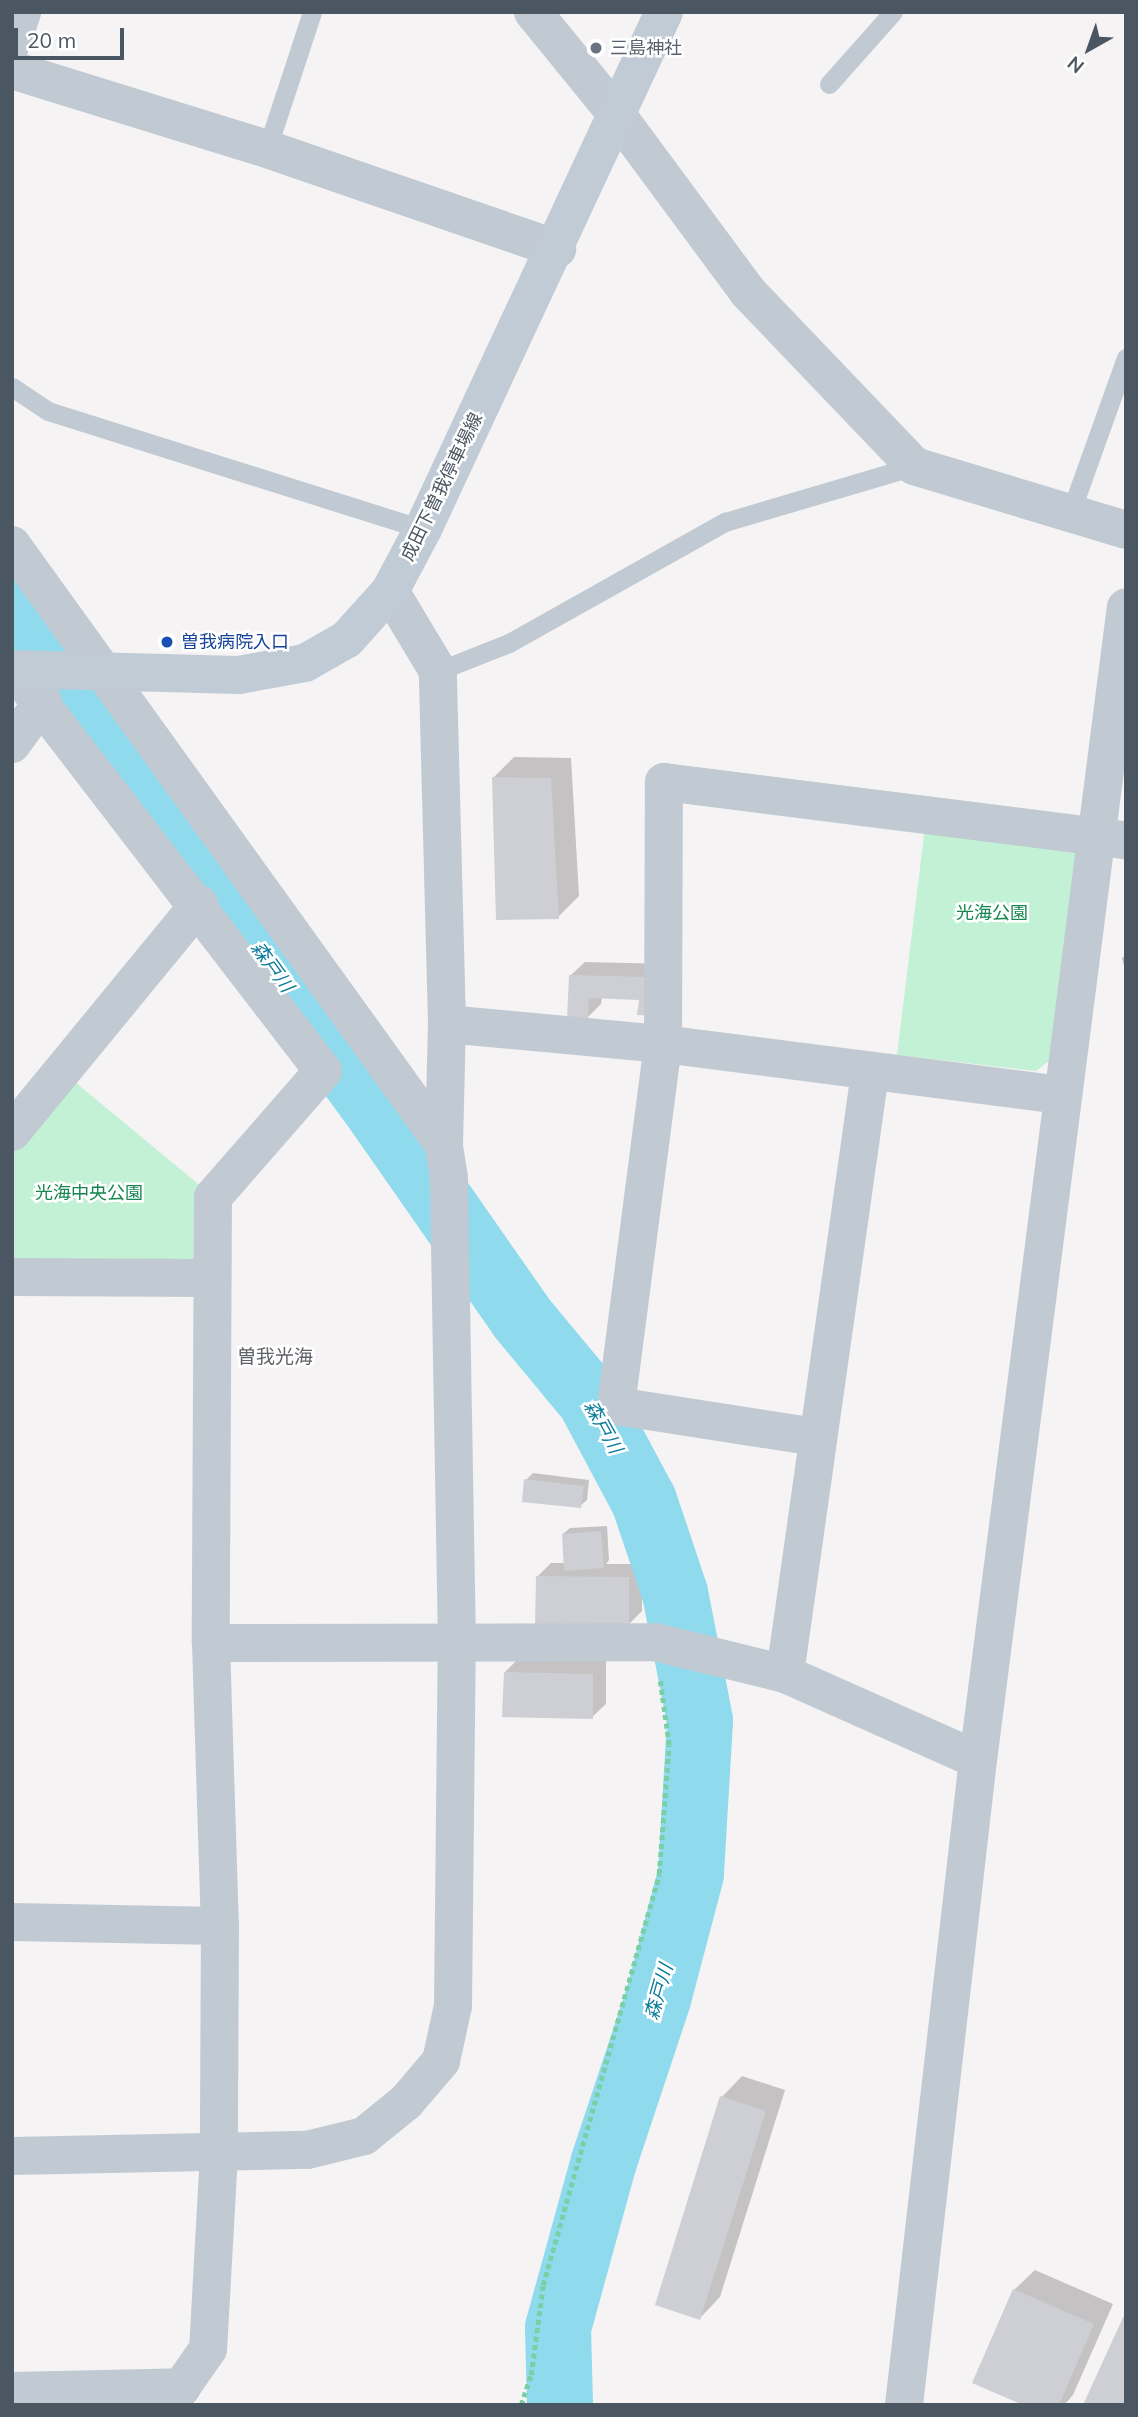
<!DOCTYPE html>
<meta charset="utf-8">
<style>
body{margin:0}
#map{position:relative;width:1138px;height:2417px;overflow:hidden;background:#f5f3f3;font-family:Mulish,"Noto Sans JP",sans-serif}
div>[style]{position:absolute}
[style*='--x']{left:calc(var(--x)*1px);top:calc(var(--y)*1px);width:calc(var(--w)*1px);rotate:calc(var(--a)*1deg)}
.green>*{inset:0;background:#c3f1d5}
.shadow>*{inset:0;background:#0003}
.river>*{height:66px;margin:-33px;padding:0 33px;transform-origin:33px;border-radius:33px;background:#90daee}
.building>*{inset:0;background:#cdcfd5}
.path>*{height:4.5px;margin-top:-2.25px;transform-origin:0;background:repeating-linear-gradient(90deg,#7ad0a6 0 5px,transparent 0 8.5px)}
.lane>*{height:19px;margin:-9.5px;padding:0 9.5px;transform-origin:9.5px;border-radius:9.5px;background:#c1cad2}
.street>*{height:38px;margin:-19px;padding:0 19px;transform-origin:19px;border-radius:19px;background:#c1cad2}
.secondary>*{height:38px;margin:-19px;padding:0 19px;transform-origin:19px;border-radius:19px;background:#c1cbd6}
.dots>*{width:19px;height:19px;translate:-50% -50%;box-sizing:border-box;border:4px solid #fff;border-radius:50%}
span{translate:-50% -50%;white-space:nowrap;text-align:center;line-height:1.15;-webkit-text-stroke:5px #fff;paint-order:stroke}
.worship-label{font-size:18px;color:#5b616d}
.left{translate:0 -50%;text-align:left}
.street-label{font-size:18px;color:#4a5661}
.transit-label{font-size:18px;color:#164399}
.park-label{font-size:18px;color:#17864f}
.water-label{font-size:19px;color:#0c7c9b;font-style:italic}
.neighbourhood-label{font-size:19px;color:#5f6368}
.frame{position:absolute;inset:0;border:14px solid #4a5661;pointer-events:none}
.north{position:absolute;left:1054px;top:14px;width:70px;height:70px;-webkit-text-stroke:5px #fff;paint-order:stroke;rotate:220deg;font-size:19px;font-weight:700;line-height:28px;text-align:center;color:#4a5661}
.north::after{content:'';display:block;margin:auto;width:24px;height:32px;background:#4a5661;clip-path:polygon(50% 0,100% 100%,50% 72%,0 100%)}
.scale{position:absolute;left:14px;top:28px;width:110px;height:32px;box-sizing:border-box;border:4px solid #4a5661;border-top:0;padding-left:9px;font-size:21px;line-height:24px;white-space:nowrap;color:#4a5661;-webkit-text-stroke:5px #fff;paint-order:stroke}
</style>
<div id="map">
<div class="green">
<i style="clip-path:polygon(926px 819px,1077px 850px,1049px 1061px,1036px 1071px,897px 1055px)"></i>
<i style="clip-path:polygon(69px 1077px,203px 1188px,203px 1270px,12px 1268px,12px 1145px)"></i>
</div>
<div class="shadow">
<i style="clip-path:polygon(514px 757px,571px 758px,579px 896px,558px 917px,494px 777px)"></i>
<i style="clip-path:polygon(1126px 955px,1126px 974px,1122px 958px)"></i>
<i style="clip-path:polygon(585px 962px,669px 964px,640px 998px,602px 997px,601px 1004px,587px 1018px,571px 975px)"></i>
<i style="clip-path:polygon(533px 1473px,589px 1480px,587px 1500px,580px 1506px,526px 1480px)"></i>
<i style="clip-path:polygon(607px 1526px,609px 1560px,606px 1564px,642px 1564px,642px 1611px,628px 1625px,537px 1577px,551px 1563px,565px 1563px,563px 1534px,570px 1528px)"></i>
<i style="clip-path:polygon(519px 1658px,606px 1660px,606px 1704px,592px 1717px,505px 1672px)"></i>
<i style="clip-path:polygon(742px 2076px,785px 2090px,720px 2297px,700px 2318px,722px 2097px)"></i>
<i style="clip-path:polygon(1035px 2270px,1113px 2304px,1073px 2395px,1064px 2405px,1027px 2405px,1014px 2290px)"></i>
</div>
<div class="river">
<i style="--x:12;--y:602;--w:140;--a:55.7"></i>
<i style="--x:91;--y:718;--w:473;--a:53.9"></i>
<i style="--x:370;--y:1100;--w:266;--a:55.1"></i>
<i style="--x:522;--y:1318;--w:107;--a:50.3"></i>
<i style="--x:590;--y:1400;--w:115;--a:61.9"></i>
<i style="--x:644;--y:1501;--w:97;--a:71.4"></i>
<i style="--x:675;--y:1593;--w:130;--a:78.9"></i>
<i style="--x:700;--y:1721;--w:153;--a:93.4"></i>
<i style="--x:691;--y:1874;--w:129;--a:104.8"></i>
<i style="--x:658;--y:1999;--w:171;--a:108.4"></i>
<i style="--x:604;--y:2161;--w:173;--a:105.4"></i>
<i style="--x:558;--y:2328;--w:77;--a:88.5"></i>
</div>
<div class="building">
<i style="clip-path:polygon(492px 777px,551px 778px,559px 919px,496px 920px)"></i>
<i style="clip-path:polygon(569px 975px,656px 977px,655px 1016px,637px 1015px,639px 1000px,589px 998px,588px 1020px,567px 1020px)"></i>
<i style="clip-path:polygon(524px 1479px,584px 1486px,581px 1508px,522px 1502px)"></i>
<i style="clip-path:polygon(601px 1531px,604px 1568px,564px 1571px,562px 1534px)"></i>
<i style="clip-path:polygon(536px 1576px,629px 1577px,629px 1627px,535px 1627px)"></i>
<i style="clip-path:polygon(504px 1672px,593px 1674px,593px 1719px,502px 1717px)"></i>
<i style="clip-path:polygon(720px 2096px,766px 2111px,700px 2320px,655px 2305px)"></i>
<i style="clip-path:polygon(1013px 2289px,1094px 2324px,1059px 2405px,1023px 2405px,972px 2383px)"></i>
<i style="clip-path:polygon(1126px 2311px,1126px 2405px,1083px 2405px)"></i>
</div>
<div class="path">
<i style="--x:521;--y:2405;--w:32;--a:-72"></i>
<i style="--x:531;--y:2375;--w:91;--a:-82.4"></i>
<i style="--x:543;--y:2285;--w:427;--a:-74.2"></i>
<i style="--x:659;--y:1874;--w:129;--a:-85.6"></i>
<i style="--x:669;--y:1745;--w:66;--a:-97.9"></i>
</div>
<div class="lane">
<i style="--x:829;--y:84;--w:96;--a:-48.4"></i>
<i style="--x:267;--y:149;--w:144;--a:-71.8"></i>
<i style="--x:12;--y:387;--w:43;--a:33.7"></i>
<i style="--x:48;--y:411;--w:393;--a:17.5"></i>
<i style="--x:1070;--y:514;--w:166;--a:-70.3"></i>
<i style="--x:438;--y:671;--w:76;--a:-21.5"></i>
<i style="--x:509;--y:643;--w:248;--a:-29.3"></i>
<i style="--x:725;--y:522;--w:197;--a:-16.5"></i>
</div>
<div class="street">
<i style="--x:533;--y:12;--w:133;--a:50.8"></i>
<i style="--x:617;--y:115;--w:219;--a:53.5"></i>
<i style="--x:747;--y:291;--w:242;--a:46.3"></i>
<i style="--x:914;--y:466;--w:221;--a:16.8"></i>
<i style="--x:12;--y:43;--w:33;--a:-72"></i>
<i style="--x:12;--y:70;--w:267;--a:17.2"></i>
<i style="--x:267;--y:149;--w:307;--a:19"></i>
<i style="--x:12;--y:545;--w:739;--a:54.25"></i>
<i style="--x:14;--y:669;--w:507;--a:52.45"></i>
<i style="--x:323;--y:1071;--w:167;--a:131.1"></i>
<i style="--x:213;--y:1197;--w:446;--a:90.3"></i>
<i style="--x:211;--y:1643;--w:283;--a:88.2"></i>
<i style="--x:220;--y:1926;--w:228;--a:90.3"></i>
<i style="--x:219;--y:2154;--w:195;--a:93.2"></i>
<i style="--x:208;--y:2349;--w:68;--a:124.9"></i>
<i style="--x:12;--y:744;--w:53;--a:-54.2"></i>
<i style="--x:447;--y:1024;--w:217;--a:5.3"></i>
<i style="--x:663;--y:1044;--w:400;--a:7.3"></i>
<i style="--x:12;--y:1132;--w:295;--a:-50.6"></i>
<i style="--x:12;--y:1277;--w:198;--a:0.3"></i>
<i style="--x:816;--y:1437;--w:202;--a:-171.2"></i>
<i style="--x:616;--y:1406;--w:365;--a:-82.6"></i>
<i style="--x:663;--y:1044;--w:262;--a:-89.8"></i>
<i style="--x:664;--y:782;--w:466;--a:7.2"></i>
<i style="--x:211;--y:1643;--w:444;--a:-0.1"></i>
<i style="--x:655;--y:1642;--w:134;--a:13.8"></i>
<i style="--x:785;--y:1674;--w:211;--a:24"></i>
<i style="--x:785;--y:1674;--w:607;--a:-81.95"></i>
<i style="--x:12;--y:1922;--w:208;--a:1.1"></i>
<i style="--x:12;--y:2156;--w:295;--a:-1.2"></i>
<i style="--x:307;--y:2150;--w:59;--a:-13.8"></i>
<i style="--x:364;--y:2136;--w:54;--a:-39"></i>
<i style="--x:406;--y:2102;--w:54;--a:-49.5"></i>
<i style="--x:441;--y:2061;--w:56;--a:-77.7"></i>
<i style="--x:453;--y:2006;--w:361;--a:-89.4"></i>
<i style="--x:457;--y:1645;--w:467;--a:-91"></i>
<i style="--x:449;--y:1178;--w:33;--a:-99"></i>
<i style="--x:444;--y:1145;--w:121;--a:-88.6"></i>
<i style="--x:447;--y:1024;--w:353;--a:-91.5"></i>
<i style="--x:438;--y:671;--w:93;--a:-121"></i>
<i style="--x:12;--y:2391;--w:170;--a:-1.3"></i>
<i style="--x:904;--y:2405;--w:649;--a:-83.46"></i>
<i style="--x:978;--y:1760;--w:1162;--a:-82.69"></i>
</div>
<div class="secondary">
<i style="--x:12;--y:669;--w:227;--a:1.5"></i>
<i style="--x:239;--y:675;--w:67;--a:-10.3"></i>
<i style="--x:305;--y:663;--w:48;--a:-29.7"></i>
<i style="--x:347;--y:639;--w:64;--a:-48.1"></i>
<i style="--x:390;--y:591;--w:70;--a:-62"></i>
<i style="--x:423;--y:529;--w:570;--a:-65.01"></i>
</div>
<div class="dots">
<i style="left:596px;top:48px;background:#6b7280"></i>
<i style="left:167px;top:642px;background:#1a4fb4"></i>
</div>
<div class="worship-label">
<span class="left" style="left:610px;top:48px">三島神社</span>
</div>
<div class="street-label">
<span style="left:442px;top:487px;rotate:-64deg">成田下曽我停車場線</span>
</div>
<div class="transit-label">
<span class="left" style="left:181px;top:642px">曽我病院入口</span>
</div>
<div class="park-label">
<span style="left:992px;top:913px">光海公園</span>
<span style="left:89px;top:1193px">光海中央公園</span>
</div>
<div class="water-label">
<span style="left:272px;top:967px;rotate:54deg">森戸川</span>
<span style="left:603px;top:1427px;rotate:61deg">森戸川</span>
<span style="left:659px;top:1992px;rotate:-74deg">森戸川</span>
</div>
<div class="neighbourhood-label">
<span style="left:275px;top:1357px">曽我光海</span>
</div>
<div class="frame"></div>
<div class="north">N</div>
<div class="scale">20 m</div>
</div>
